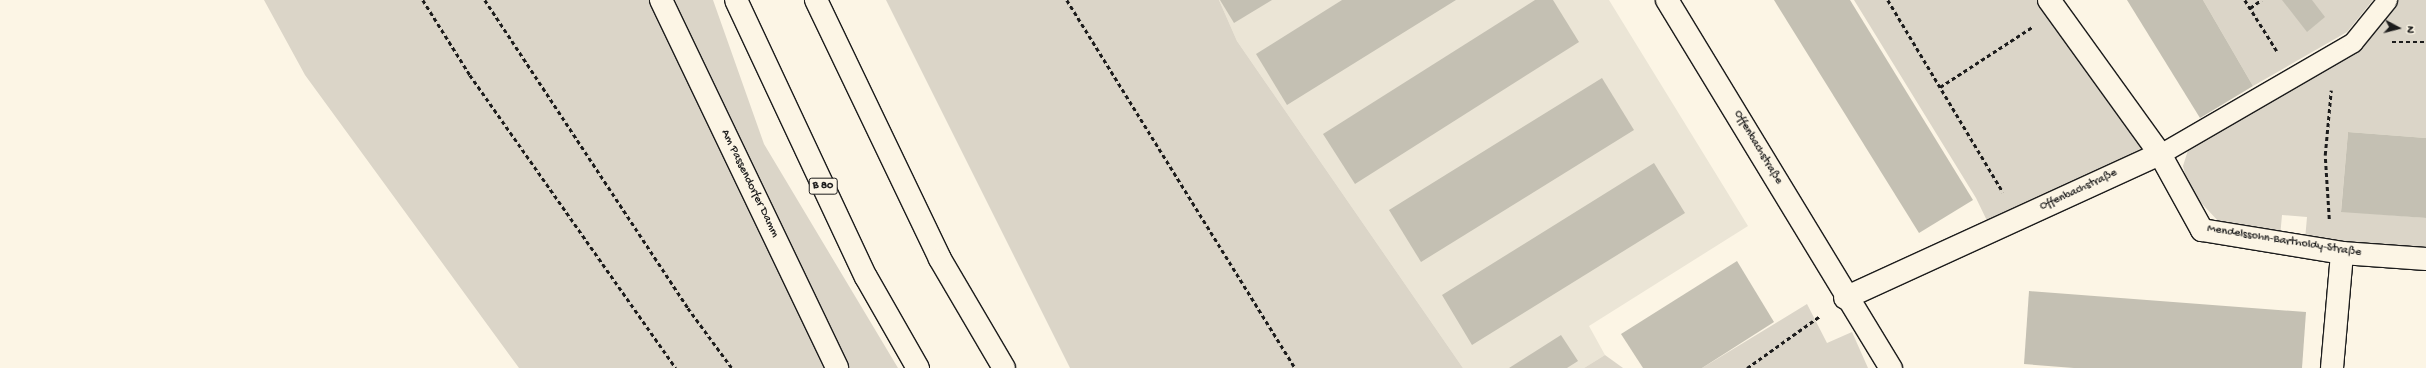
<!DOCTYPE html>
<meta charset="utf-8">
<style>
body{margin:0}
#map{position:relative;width:2426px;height:368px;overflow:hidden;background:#fcf5e5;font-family:"Gochi Hand",sans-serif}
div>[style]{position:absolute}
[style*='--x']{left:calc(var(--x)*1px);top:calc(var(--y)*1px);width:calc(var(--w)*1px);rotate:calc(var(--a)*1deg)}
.built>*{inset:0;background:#ebe5d6}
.green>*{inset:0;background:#dbd5c8}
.building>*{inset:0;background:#c4c0b3}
.path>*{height:2.5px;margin-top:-1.25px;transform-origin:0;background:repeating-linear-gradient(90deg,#1c1c1c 0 4px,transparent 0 7px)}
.roads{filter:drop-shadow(1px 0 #1c1c1c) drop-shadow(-1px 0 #1c1c1c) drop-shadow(0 1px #1c1c1c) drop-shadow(0 -1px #1c1c1c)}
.lane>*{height:19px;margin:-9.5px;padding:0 9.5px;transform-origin:9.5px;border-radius:9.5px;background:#fcf5e5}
.street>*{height:22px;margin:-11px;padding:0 11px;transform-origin:11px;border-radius:11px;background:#fcf5e5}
.highway>*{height:22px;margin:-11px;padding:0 11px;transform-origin:11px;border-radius:11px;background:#fcf5e5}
span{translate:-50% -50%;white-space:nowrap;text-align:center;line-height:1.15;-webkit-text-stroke:3.5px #fcf5e5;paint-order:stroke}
.shield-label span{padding:1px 3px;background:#fcf5e5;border:1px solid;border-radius:3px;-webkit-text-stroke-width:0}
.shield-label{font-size:11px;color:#1c1c1c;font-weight:700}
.street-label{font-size:12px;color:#1c1c1c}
.north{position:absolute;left:2378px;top:8px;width:40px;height:40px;-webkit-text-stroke:3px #fcf5e5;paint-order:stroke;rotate:97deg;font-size:11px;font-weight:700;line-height:16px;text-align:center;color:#1c1c1c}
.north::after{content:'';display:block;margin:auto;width:14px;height:18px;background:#1c1c1c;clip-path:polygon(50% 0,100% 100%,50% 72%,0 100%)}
</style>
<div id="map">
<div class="built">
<i style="clip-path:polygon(1219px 0,1609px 0,1748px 226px,1589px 326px,1605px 355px,1584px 368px,1463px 368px,1237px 41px)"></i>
</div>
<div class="green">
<i style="clip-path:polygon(264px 0,713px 0,764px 144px,898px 368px,519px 368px,305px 75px)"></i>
<i style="clip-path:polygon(886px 0,1219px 0,1237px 41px,1463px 368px,1070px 368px)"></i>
<i style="clip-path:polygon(1854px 0,2049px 0,2160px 154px,1992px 231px,1976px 198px)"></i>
<i style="clip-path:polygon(2203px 0,2373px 0,2347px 32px,2253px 86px)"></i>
<i style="clip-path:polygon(2396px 0,2426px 0,2426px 138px,2348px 132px,2341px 211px,2426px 218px,2426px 249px,2305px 240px,2307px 217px,2282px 215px,2280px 237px,2220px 223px,2189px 190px,2183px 166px,2189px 147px)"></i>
<i style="clip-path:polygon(1807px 304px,1827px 343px,1852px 332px,1868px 368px,1702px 368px)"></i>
<i style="clip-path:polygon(1605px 355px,1623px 368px,1584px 368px)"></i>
</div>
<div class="building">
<i style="clip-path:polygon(1220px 0,1272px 0,1234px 23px)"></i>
<i style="clip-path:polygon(1342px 0,1456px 0,1287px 105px,1256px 54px)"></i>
<i style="clip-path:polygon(1535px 0,1553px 0,1579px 42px,1355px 184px,1323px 134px)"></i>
<i style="clip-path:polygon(1774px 0,1850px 0,1973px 200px,1919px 233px)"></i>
<i style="clip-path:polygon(2127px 0,2203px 0,2253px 86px,2200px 118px)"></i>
<i style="clip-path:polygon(2282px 0,2312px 0,2325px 17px,2307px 32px)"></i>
<i style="clip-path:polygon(1602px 78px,1634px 130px,1421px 262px,1389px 210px)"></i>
<i style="clip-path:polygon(2348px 132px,2426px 138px,2426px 218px,2341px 212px)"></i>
<i style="clip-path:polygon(1654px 163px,1685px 213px,1472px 345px,1442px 295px)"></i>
<i style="clip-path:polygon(1737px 261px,1774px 322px,1702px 368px,1643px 368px,1621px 334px)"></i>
<i style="clip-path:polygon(2029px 291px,2306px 312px,2302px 368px,2074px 368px,2024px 364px)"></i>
<i style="clip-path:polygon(1561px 335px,1578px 361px,1567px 368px,1509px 368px)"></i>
</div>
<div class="path">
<i style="--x:423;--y:0;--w:89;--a:57.9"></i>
<i style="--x:470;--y:75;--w:358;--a:54.9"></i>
<i style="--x:485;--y:0;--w:369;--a:56.6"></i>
<i style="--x:688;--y:308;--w:74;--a:53.7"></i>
<i style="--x:1067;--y:0;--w:433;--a:58.2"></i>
<i style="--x:1888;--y:0;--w:224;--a:59.1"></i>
<i style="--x:2245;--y:0;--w:60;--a:57.9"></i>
<i style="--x:2250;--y:8;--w:14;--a:-36"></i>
<i style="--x:2392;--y:42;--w:34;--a:0"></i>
<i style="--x:1940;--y:87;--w:110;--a:-33.1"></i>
<i style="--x:2329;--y:219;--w:64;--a:-93.6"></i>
<i style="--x:2325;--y:155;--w:65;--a:-84.7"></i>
<i style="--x:1747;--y:368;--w:90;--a:-35.5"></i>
</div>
<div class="roads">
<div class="lane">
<i style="--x:2160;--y:154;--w:223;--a:-30.1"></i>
<i style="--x:2353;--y:42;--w:54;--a:-51"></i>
</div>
<div class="street">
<i style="--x:661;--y:0;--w:408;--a:64.4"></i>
<i style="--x:1667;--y:0;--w:431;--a:58.7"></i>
<i style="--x:2049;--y:0;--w:190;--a:54.2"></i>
<i style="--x:2160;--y:154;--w:87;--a:61.1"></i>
<i style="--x:2202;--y:230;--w:142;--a:9.3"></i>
<i style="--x:2342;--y:253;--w:84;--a:4.1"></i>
<i style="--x:1845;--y:298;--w:346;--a:-24.6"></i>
<i style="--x:2332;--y:368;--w:115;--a:-85"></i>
</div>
<div class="highway">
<i style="--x:736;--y:0;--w:306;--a:64.9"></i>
<i style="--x:866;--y:277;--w:105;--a:60.3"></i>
<i style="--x:816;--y:0;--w:287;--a:64.4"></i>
<i style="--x:940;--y:259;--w:126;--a:59.6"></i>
</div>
</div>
<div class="shield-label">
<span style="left:823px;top:186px">B 80</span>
</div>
<div class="street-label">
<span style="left:1757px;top:148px;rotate:59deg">Offenbachstraße</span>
<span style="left:749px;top:184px;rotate:64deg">Am Passendorfer Damm</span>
<span style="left:2079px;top:191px;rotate:-25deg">Offenbachstraße</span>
<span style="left:2284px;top:242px;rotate:9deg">Mendelssohn-Bartholdy-Straße</span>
</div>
<div class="north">N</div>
</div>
